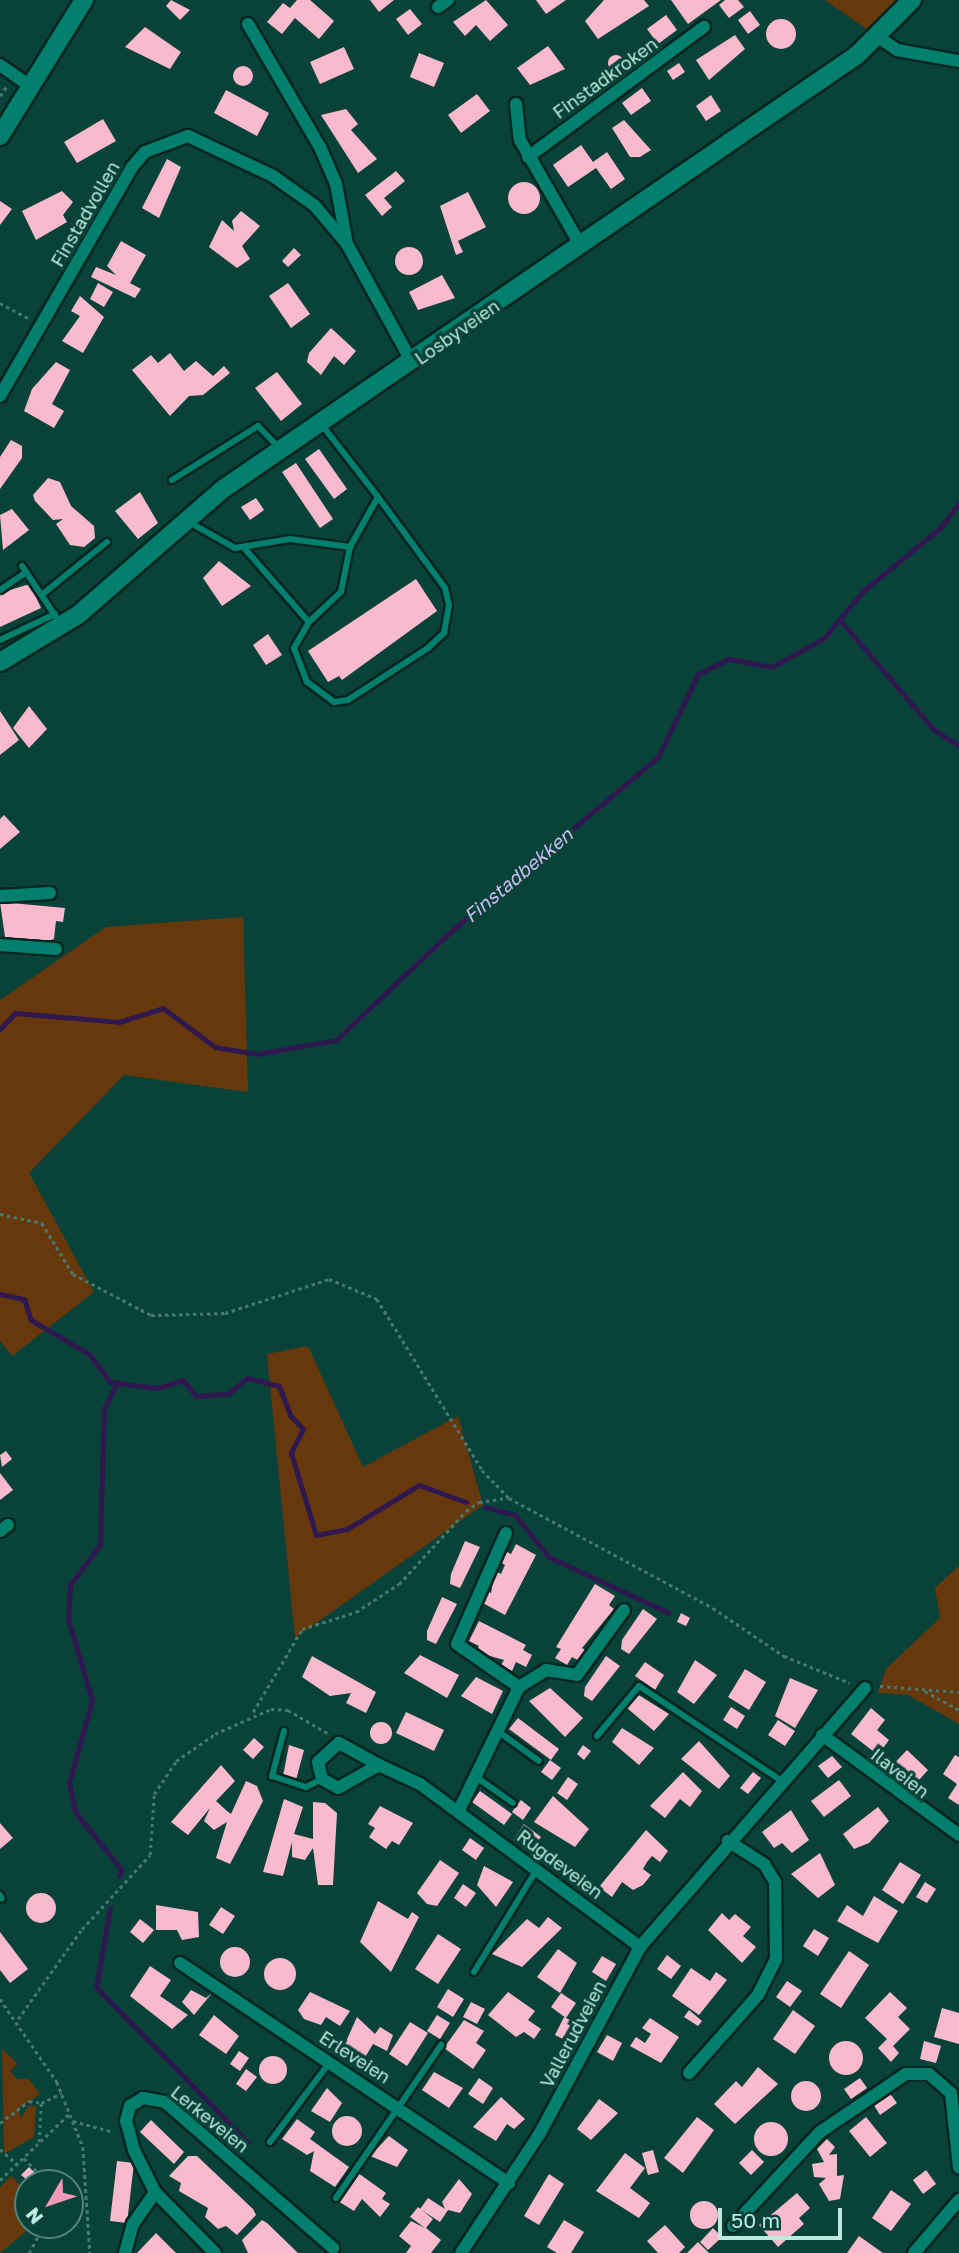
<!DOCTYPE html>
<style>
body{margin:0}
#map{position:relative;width:959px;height:2253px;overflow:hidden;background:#094239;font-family:"Golos Text",sans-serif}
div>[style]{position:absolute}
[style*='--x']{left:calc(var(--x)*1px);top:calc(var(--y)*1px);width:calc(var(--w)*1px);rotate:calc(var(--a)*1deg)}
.green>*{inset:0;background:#67380c}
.stream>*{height:5px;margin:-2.5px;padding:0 2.5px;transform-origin:2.5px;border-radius:2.5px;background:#2f1850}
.building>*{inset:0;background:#fabace}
.round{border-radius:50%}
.path>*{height:2.5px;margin-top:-1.25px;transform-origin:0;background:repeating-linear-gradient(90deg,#457a70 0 3.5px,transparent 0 7px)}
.roads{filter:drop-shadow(2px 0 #062620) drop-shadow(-2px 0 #062620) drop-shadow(0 2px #062620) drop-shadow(0 -2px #062620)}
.lane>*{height:6px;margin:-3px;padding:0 3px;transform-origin:3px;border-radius:3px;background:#037f6d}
.street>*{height:12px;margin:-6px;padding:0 6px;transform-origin:6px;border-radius:6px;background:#037f6d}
.secondary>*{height:18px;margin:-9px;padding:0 9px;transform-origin:9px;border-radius:9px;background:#037f6d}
span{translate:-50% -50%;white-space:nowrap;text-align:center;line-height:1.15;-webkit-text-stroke:7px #094239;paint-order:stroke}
.street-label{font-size:18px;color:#bdeadf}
.water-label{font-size:19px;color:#cdbdf3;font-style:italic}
.north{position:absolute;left:14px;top:2169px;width:70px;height:70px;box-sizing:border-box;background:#094239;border:2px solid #51857b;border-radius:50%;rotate:231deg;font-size:19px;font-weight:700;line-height:28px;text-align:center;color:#bdeadf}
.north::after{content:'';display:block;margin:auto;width:24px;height:32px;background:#f09ab7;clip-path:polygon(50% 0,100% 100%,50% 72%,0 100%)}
.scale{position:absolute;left:718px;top:2208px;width:124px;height:32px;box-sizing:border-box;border:4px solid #bdeadf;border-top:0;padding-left:9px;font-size:21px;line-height:24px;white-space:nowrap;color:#bdeadf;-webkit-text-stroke:5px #094239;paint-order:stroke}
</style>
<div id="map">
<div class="green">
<i style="clip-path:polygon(825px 0,909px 0,878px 37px)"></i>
<i style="clip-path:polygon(243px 917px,248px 1092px,124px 1075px,29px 1173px,94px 1292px,12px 1356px,0 1341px,0 1000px,106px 927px)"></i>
<i style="clip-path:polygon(308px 1346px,363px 1467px,458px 1416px,483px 1505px,295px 1638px,267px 1354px)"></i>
<i style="clip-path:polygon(959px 1566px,959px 1724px,908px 1695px,878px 1693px,886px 1669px,940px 1618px,935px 1588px)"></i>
<i style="clip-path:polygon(2px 2049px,18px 2064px,10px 2071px,17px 2079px,29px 2079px,40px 2094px,17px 2110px,22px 2117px,28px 2106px,36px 2106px,34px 2137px,4px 2154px)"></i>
<i style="clip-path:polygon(11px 2176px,28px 2193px,28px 2225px,34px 2225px,0 2253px,0 2187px)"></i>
</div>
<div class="stream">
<i style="--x:840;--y:620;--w:143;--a:49.5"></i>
<i style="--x:933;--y:729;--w:31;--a:33"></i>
<i style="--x:0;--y:1029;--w:22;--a:-47"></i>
<i style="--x:15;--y:1013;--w:104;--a:4.9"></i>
<i style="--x:119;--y:1022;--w:46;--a:-17.7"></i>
<i style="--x:163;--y:1008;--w:65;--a:36.9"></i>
<i style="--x:215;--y:1047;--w:43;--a:9.5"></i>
<i style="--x:257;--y:1054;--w:80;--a:-10"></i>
<i style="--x:336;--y:1040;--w:156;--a:-43.4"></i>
<i style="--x:449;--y:933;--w:273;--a:-40.1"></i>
<i style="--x:658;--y:757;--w:92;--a:-64.3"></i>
<i style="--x:698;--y:674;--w:34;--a:-26"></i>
<i style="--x:729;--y:659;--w:44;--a:10.5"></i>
<i style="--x:772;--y:667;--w:60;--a:-29.1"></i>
<i style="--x:824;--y:638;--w:60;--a:-50.4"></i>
<i style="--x:862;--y:592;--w:102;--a:-39.4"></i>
<i style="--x:941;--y:527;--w:30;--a:-53"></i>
<i style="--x:0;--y:1294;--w:25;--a:12"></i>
<i style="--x:24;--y:1299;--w:22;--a:72"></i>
<i style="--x:31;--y:1320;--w:67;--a:30.4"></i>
<i style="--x:89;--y:1354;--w:35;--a:53"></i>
<i style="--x:110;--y:1382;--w:47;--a:7.3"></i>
<i style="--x:157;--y:1388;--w:27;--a:-17"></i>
<i style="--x:183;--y:1380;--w:21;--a:51"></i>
<i style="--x:196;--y:1396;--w:32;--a:-4"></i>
<i style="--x:228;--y:1394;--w:25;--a:-40"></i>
<i style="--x:247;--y:1378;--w:33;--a:14"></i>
<i style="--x:279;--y:1386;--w:31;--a:69"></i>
<i style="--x:290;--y:1415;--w:19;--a:47"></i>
<i style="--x:303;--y:1429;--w:27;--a:117"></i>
<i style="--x:291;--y:1453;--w:86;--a:73"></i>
<i style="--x:316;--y:1535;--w:32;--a:-11"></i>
<i style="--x:347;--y:1529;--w:84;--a:-31.4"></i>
<i style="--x:419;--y:1485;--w:50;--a:19.9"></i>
<i style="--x:117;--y:1383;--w:29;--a:117"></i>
<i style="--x:104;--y:1409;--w:136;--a:91.7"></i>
<i style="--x:100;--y:1545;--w:50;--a:126.9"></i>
<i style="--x:70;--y:1585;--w:34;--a:93"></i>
<i style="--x:68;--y:1619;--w:84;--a:73.5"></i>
<i style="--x:92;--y:1700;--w:86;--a:105.5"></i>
<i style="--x:69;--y:1783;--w:30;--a:78"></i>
<i style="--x:75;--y:1812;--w:73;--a:51.1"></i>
<i style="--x:121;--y:1869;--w:7;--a:106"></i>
<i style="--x:485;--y:1507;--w:31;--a:15"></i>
<i style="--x:515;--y:1515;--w:54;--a:51"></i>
<i style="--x:549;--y:1557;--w:132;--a:25"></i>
<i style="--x:110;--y:1908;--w:80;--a:100"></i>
<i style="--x:96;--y:1987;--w:217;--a:45.6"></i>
</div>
<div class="building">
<i style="clip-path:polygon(171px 0,190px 10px,180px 20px,166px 6px)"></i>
<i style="clip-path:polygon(297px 0,310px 0,334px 21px,319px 39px,295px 18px,282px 34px,267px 22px,283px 3px,290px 8px)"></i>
<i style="clip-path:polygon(370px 0,394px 0,379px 12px)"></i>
<i style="clip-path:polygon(486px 0,508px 25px,490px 41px,476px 25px,465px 36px,453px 22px)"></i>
<i style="clip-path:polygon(536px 0,566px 0,546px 14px)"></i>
<i style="clip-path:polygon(604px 0,644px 0,649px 6px,598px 39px,585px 21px)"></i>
<i style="clip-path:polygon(671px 0,721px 0,688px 24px)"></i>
<i style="clip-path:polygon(725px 0,738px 0,744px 7px,729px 18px,719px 5px)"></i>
<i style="clip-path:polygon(410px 9px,422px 24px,408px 35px,396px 19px)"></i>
<i style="clip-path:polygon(750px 11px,760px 25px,748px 34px,738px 20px)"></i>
<i style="clip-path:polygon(666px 15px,677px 30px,658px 44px,647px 29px)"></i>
<i class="round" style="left:766px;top:19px;width:30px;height:30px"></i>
<i style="clip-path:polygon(145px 27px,181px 52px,170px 69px,125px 47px)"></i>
<i style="clip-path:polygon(735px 35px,745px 49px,709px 80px,696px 60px)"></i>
<i style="clip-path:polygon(548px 46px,565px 69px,530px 85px,517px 68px)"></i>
<i style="clip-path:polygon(344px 47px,354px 69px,320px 84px,310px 62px)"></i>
<i style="clip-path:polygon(419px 53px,444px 63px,434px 87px,410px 77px)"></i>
<i class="round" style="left:608px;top:55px;width:16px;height:16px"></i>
<i style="clip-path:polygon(679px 63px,685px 72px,673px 80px,667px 71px)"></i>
<i class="round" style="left:233px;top:66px;width:20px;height:20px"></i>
<i style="clip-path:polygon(642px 88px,651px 101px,631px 115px,622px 103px)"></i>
<i style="clip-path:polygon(226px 90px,269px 113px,257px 136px,214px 113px)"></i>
<i style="clip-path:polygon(477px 94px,490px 111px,461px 133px,448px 115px)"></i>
<i style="clip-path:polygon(711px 95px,721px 111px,706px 121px,696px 106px)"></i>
<i style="clip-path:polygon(346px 109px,358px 124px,351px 130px,377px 159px,358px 173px,321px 115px)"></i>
<i style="clip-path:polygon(103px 119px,116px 141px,77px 163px,64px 142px)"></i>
<i style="clip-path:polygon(624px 120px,651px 150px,640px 157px,630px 157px,612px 128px)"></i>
<i style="clip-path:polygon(581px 145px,593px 162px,607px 152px,625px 179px,611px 189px,596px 168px,568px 187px,553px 165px)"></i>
<i style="clip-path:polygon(167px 159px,181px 167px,159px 218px,142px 208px)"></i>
<i style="clip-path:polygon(396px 171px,405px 181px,384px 198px,392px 207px,382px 216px,365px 195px)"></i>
<i class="round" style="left:508px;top:182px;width:32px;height:32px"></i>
<i style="clip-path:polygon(62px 191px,73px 202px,63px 215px,67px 222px,36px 240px,22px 211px)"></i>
<i style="clip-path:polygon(468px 192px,486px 227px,458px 241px,463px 252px,456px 255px,440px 206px)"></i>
<i style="clip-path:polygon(0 201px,12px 209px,0 225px)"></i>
<i style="clip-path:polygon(241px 211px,260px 226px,242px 246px,250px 259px,237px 268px,209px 247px,222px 220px,234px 231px,232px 221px)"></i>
<i style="clip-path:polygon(121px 241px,146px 255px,130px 283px,141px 289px,135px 298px,91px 277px,96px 267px,116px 275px,107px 266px)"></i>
<i class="round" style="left:395px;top:247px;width:28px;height:28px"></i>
<i style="clip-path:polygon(294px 248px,301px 255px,288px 267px,282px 261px)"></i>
<i style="clip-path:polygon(442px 275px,455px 298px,418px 310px,409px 292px)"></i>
<i style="clip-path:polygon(98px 283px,113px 292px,104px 307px,90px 299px)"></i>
<i style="clip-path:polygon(288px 283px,310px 314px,291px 328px,269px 296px)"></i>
<i style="clip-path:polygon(80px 296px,104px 317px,83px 353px,62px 341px,80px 316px,71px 311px)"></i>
<i style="clip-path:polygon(331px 328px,356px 351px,344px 365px,334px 356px,321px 375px,307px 362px,309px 353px)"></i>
<i style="clip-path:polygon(170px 353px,184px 371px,196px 361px,213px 376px,224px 366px,230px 373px,203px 395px,189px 396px,170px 416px,132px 370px,151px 355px,158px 363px)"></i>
<i style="clip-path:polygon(56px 362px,70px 370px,52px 404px,64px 411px,54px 428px,24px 411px,32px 389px)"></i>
<i style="clip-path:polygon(277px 372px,302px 404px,281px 421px,255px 388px)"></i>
<i style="clip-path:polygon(11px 440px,22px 446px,22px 458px,0 489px,0 457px)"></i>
<i style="clip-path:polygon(319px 449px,347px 489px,334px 499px,305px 459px)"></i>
<i style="clip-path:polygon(296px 463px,333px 519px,320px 528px,282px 472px)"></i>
<i style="clip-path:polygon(48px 478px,60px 482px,71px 506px,94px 526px,95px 538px,84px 547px,70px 545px,56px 524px,63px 519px,53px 520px,35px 501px,33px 495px)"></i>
<i style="clip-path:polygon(140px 492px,158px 523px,138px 539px,115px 511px)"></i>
<i style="clip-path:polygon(256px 498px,264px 510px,250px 520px,241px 507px)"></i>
<i style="clip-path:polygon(12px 509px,29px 530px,3px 550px,0 515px)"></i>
<i style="clip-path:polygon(219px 561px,251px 586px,222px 606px,203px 578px)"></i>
<i style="clip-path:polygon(416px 579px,437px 611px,342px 680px,339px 676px,328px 682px,308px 651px)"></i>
<i style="clip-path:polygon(30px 584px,41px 608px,0 627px,0 593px)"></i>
<i style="clip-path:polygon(268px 634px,282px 655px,266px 665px,253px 645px)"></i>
<i style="clip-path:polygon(29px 706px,47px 729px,29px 748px,13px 728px)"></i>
<i style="clip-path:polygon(0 711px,19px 740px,0 755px)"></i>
<i style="clip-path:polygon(4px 815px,20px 832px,0 849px,0 819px)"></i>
<i style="clip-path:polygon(0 902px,65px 908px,63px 922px,56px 921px,54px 939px,47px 941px,5px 937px)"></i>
<i style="clip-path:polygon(6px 1451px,12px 1459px,2px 1467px,0 1455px)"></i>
<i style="clip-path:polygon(0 1473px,13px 1490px,0 1500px)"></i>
<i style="clip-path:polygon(465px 1541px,480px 1547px,460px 1588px,450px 1584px,451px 1574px)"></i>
<i style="clip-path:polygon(516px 1544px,536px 1555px,505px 1615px,479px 1601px,485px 1590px,491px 1593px,495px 1571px,501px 1574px,505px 1565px,500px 1562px,505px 1551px,511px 1554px)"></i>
<i style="clip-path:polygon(595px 1584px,615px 1596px,609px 1605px,614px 1609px,582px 1648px,587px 1651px,581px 1662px,572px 1657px,567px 1665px,555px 1658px,561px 1649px,556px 1647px)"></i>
<i style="clip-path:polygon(442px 1597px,457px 1604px,436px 1644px,427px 1640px,427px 1631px)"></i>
<i style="clip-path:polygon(643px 1609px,657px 1619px,629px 1654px,621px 1649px,622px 1640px)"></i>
<i style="clip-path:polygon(681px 1613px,690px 1618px,686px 1626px,677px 1622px)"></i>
<i style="clip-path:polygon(479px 1621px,526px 1645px,523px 1650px,532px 1655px,526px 1667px,516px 1662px,512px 1671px,501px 1665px,504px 1660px,476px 1652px,479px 1646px,469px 1641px)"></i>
<i style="clip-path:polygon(420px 1655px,459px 1675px,447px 1698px,404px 1673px)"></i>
<i style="clip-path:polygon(312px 1656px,376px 1692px,366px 1713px,346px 1703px,351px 1693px,330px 1696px,302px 1677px)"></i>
<i style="clip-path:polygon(606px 1656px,620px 1666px,592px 1701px,584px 1696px,585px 1687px)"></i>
<i style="clip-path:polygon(695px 1660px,717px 1675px,694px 1704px,677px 1692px)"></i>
<i style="clip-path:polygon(645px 1662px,664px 1675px,655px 1690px,635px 1676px)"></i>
<i style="clip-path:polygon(745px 1669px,766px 1682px,749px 1710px,728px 1697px)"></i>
<i style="clip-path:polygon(476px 1677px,503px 1691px,492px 1714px,461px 1696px)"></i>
<i style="clip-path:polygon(790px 1678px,818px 1690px,795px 1728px,775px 1716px)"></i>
<i style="clip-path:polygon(550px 1688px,583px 1718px,565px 1737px,529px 1701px)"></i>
<i style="clip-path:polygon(637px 1694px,669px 1714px,654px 1731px,627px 1708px)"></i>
<i style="clip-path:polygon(731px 1707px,745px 1716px,737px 1729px,723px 1720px)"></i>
<i style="clip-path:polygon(871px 1708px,885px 1720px,877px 1730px,889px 1740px,878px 1755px,851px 1734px)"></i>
<i style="clip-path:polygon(406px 1712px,444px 1730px,434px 1751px,396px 1733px)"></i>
<i style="clip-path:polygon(518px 1718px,559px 1749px,551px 1760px,509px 1729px)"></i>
<i style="clip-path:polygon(778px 1720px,795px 1731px,785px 1746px,768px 1735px)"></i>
<i class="round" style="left:370px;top:1722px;width:22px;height:22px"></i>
<i style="clip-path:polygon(622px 1728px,654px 1748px,639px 1765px,612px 1742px)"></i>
<i style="clip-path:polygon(254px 1738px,264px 1747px,253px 1759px,243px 1750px)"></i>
<i style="clip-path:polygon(699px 1741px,730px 1776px,719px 1789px,681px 1759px)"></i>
<i style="clip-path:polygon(289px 1745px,304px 1750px,296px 1780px,283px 1776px)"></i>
<i style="clip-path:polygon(583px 1745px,591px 1751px,584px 1760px,577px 1754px)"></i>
<i style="clip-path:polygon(907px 1750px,928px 1770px,911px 1789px,889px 1769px)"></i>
<i style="clip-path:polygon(955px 1755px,959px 1757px,959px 1805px,948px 1798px,957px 1784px,943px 1774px)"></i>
<i style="clip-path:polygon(832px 1756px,842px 1767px,828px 1778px,818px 1766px)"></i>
<i style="clip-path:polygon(550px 1760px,561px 1768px,552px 1780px,541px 1772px)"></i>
<i style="clip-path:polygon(221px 1765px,235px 1781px,216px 1801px,227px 1811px,231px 1814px,246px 1781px,257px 1786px,263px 1801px,230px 1864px,216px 1858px,227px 1822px,214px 1830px,204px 1821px,210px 1808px,188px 1835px,171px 1822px)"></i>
<i style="clip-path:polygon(683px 1772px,702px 1791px,690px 1807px,680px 1799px,665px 1818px,650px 1806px)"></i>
<i style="clip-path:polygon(753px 1772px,761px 1778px,748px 1794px,740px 1788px)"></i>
<i style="clip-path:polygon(568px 1777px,578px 1784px,567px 1800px,557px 1793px)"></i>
<i style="clip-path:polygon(839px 1780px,851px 1796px,824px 1817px,811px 1801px)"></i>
<i style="clip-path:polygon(480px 1791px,512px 1814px,504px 1825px,472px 1802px)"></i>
<i style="clip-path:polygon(553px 1796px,589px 1829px,575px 1847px,534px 1822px)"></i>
<i style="clip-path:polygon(284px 1799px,303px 1807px,294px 1834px,313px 1839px,313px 1802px,325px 1803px,337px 1813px,333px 1885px,318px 1885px,313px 1848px,305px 1860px,292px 1857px,292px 1842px,283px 1876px,263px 1872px)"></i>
<i style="clip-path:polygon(521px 1800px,531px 1808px,523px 1820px,512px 1812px)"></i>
<i style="clip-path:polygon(380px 1806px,413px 1823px,399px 1845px,392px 1841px,386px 1849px,369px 1837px,375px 1828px,368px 1824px)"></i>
<i style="clip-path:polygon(878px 1807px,889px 1821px,869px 1843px,854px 1849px,843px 1834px)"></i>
<i style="clip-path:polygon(791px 1810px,809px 1840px,792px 1853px,782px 1843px,774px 1848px,762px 1832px)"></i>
<i style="clip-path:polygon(0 1823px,13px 1838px,0 1849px)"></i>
<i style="clip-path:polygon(524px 1824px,541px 1837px,530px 1852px,513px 1840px)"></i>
<i style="clip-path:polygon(646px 1830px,668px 1851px,660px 1862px,652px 1856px,647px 1862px,643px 1869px,651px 1875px,643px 1885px,633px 1890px,622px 1882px,612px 1897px,599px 1887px)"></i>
<i style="clip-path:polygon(470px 1838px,484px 1848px,476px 1860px,462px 1850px)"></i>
<i style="clip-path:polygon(820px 1853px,835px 1885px,818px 1898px,791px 1874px)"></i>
<i style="clip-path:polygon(440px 1860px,459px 1873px,437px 1906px,427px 1904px,417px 1893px)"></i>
<i style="clip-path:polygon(900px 1862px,921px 1875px,903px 1904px,882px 1890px)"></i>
<i style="clip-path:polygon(484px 1866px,513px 1882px,496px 1907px,477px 1885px)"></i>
<i style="clip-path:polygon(925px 1882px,936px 1889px,927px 1903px,916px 1897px)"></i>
<i style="clip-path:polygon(463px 1884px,476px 1893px,466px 1907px,454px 1898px)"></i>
<i class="round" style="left:26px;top:1893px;width:30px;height:30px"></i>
<i style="clip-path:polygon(874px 1896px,898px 1911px,878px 1943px,837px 1921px,847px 1905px,863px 1916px)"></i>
<i style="clip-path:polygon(378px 1901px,408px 1919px,412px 1912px,419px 1917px,391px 1972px,360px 1942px)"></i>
<i style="clip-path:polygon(156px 1905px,198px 1912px,199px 1937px,182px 1940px,177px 1930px,156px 1930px)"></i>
<i style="clip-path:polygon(221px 1907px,235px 1916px,223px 1934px,209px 1925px)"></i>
<i style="clip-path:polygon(722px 1913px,729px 1920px,735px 1914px,751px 1927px,743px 1936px,756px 1947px,742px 1963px,708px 1930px)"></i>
<i style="clip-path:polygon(548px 1917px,562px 1928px,522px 1967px,492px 1954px,527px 1919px,539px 1928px)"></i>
<i style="clip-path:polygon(140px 1919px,154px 1930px,143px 1943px,130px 1932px)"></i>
<i style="clip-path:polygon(814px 1929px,829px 1938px,818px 1956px,803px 1946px)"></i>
<i style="clip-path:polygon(0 1932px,28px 1969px,10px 1983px,0 1970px)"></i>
<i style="clip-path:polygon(438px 1934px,461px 1949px,438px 1984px,415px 1969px)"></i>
<i class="round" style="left:220px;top:1947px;width:30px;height:30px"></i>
<i style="clip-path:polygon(558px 1949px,577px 1963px,560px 1993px,537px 1977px)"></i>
<i style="clip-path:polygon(849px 1951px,869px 1965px,841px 2008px,820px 1994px)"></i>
<i style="clip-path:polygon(667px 1955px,681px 1966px,671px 1979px,657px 1969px)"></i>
<i style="clip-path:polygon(602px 1956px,616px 1964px,606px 1981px,592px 1972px)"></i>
<i class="round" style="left:264px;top:1958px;width:32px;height:32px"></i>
<i style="clip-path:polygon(150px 1966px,171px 1980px,160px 1996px,188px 2015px,172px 2029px,130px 1996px)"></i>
<i style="clip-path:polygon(691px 1968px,710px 1981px,716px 1972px,727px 1980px,699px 2015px,672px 1996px)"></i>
<i style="clip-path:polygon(787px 1981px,802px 1991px,790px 2007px,776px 1997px)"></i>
<i style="clip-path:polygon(448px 1989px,464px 1999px,453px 2017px,437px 2007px)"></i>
<i style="clip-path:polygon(191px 1990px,206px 1998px,212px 1993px,194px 2015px,182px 2002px)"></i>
<i style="clip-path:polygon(310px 1992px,350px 2011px,340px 2026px,326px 2017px,321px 2025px,304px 2019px,298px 2010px)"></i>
<i style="clip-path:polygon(508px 1992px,535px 2011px,528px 2020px,541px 2029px,534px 2039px,524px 2032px,516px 2037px,488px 2015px)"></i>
<i style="clip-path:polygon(890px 1992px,907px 2008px,898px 2017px,910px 2029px,893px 2046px,899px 2053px,891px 2062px,878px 2048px,887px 2039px,865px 2018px)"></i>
<i style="clip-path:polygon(561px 1993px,576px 2003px,566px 2018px,551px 2007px)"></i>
<i style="clip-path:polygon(471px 2002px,485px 2009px,477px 2024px,463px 2017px)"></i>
<i style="clip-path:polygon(942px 2008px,959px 2013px,959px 2044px,934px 2037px)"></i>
<i style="clip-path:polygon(689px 2010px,702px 2021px,698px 2026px,684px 2017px)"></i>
<i style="clip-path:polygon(793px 2010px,815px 2026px,795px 2054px,773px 2039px)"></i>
<i style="clip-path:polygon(214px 2015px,239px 2036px,226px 2054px,199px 2035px)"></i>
<i style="clip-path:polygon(437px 2015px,450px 2023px,440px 2039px,427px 2031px)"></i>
<i style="clip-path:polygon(357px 2017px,375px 2034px,380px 2027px,393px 2035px,387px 2051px,373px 2044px,364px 2059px,351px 2056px,344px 2046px)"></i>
<i style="clip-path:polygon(564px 2017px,580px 2025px,571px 2043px,555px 2035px)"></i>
<i style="clip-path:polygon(650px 2018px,679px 2037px,661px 2063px,630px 2046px,636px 2037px,645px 2043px,651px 2034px,642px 2028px)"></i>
<i style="clip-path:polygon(464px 2020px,484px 2031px,476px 2043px,486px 2050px,473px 2069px,444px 2048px)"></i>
<i style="clip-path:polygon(410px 2022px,428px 2033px,407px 2066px,389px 2054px)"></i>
<i style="clip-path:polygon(607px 2035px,622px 2043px,613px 2061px,597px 2052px)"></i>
<i style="clip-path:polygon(924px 2041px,941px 2046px,936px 2063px,920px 2059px)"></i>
<i class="round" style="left:829px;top:2041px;width:34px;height:34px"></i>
<i style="clip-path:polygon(239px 2051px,249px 2058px,240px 2071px,230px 2064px)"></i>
<i class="round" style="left:259px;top:2056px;width:28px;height:28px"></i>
<i style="clip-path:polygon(758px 2067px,778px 2084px,735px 2124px,714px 2104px,736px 2081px,742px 2087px)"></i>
<i style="clip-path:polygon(246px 2069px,257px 2077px,246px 2091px,236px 2084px)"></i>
<i style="clip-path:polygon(434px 2072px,463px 2088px,449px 2108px,422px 2090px)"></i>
<i style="clip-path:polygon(479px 2078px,493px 2088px,483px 2104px,468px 2094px)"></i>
<i style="clip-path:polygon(860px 2078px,867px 2088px,851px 2099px,844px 2089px)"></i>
<i class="round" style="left:791px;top:2081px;width:30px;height:30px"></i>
<i style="clip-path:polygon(327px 2088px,342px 2103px,330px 2122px,311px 2111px)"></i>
<i style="clip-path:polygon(888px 2091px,897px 2103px,880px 2115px,872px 2102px)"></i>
<i style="clip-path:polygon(501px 2097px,525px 2119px,514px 2129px,507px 2124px,496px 2141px,473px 2127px)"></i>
<i style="clip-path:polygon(599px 2099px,618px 2113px,591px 2140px,577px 2129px)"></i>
<i class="round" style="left:332px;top:2116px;width:30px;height:30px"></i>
<i style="clip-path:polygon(697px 2117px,714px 2130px,683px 2173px,664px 2158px)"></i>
<i style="clip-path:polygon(866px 2117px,887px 2143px,870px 2157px,849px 2131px)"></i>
<i style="clip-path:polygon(297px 2119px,315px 2132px,310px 2139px,349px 2167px,335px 2187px,310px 2171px,314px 2151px,307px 2155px,282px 2139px)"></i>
<i style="clip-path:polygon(151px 2120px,184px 2152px,174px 2164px,140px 2132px)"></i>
<i class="round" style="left:754px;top:2122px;width:34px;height:34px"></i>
<i style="clip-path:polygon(389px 2136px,408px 2150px,397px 2167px,370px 2156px)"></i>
<i style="clip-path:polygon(827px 2139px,835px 2147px,829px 2155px,837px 2154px,837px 2176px,844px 2175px,840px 2199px,829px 2201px,819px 2184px,826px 2178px,814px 2177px,812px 2164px,824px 2162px,817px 2149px)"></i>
<i style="clip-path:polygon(653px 2150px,659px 2172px,648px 2175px,642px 2153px)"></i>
<i style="clip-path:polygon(752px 2150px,764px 2162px,751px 2175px,739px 2163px)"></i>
<i style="clip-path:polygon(625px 2153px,645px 2168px,630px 2188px,650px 2203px,639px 2218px,596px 2191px)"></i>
<i style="clip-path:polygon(188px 2156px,197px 2156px,253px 2209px,256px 2215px,237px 2235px,226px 2226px,218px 2229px,205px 2217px,208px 2208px,179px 2191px,181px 2183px,169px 2176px)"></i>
<i style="clip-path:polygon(117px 2161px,134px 2163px,127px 2223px,110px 2221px)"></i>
<i style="clip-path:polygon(29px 2167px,35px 2173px,27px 2180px,21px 2175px)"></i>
<i style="clip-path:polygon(926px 2170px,936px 2184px,923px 2194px,913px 2180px)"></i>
<i style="clip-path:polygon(358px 2173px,386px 2193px,382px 2199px,390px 2204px,380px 2217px,362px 2199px,354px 2211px,338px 2201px)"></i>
<i style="clip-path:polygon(549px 2174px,564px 2184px,539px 2225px,524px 2216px)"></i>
<i style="clip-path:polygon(459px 2179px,472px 2194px,460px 2213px,448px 2210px,440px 2222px,420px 2209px,428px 2198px,445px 2209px,442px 2202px)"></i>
<i style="clip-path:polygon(891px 2190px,911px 2204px,891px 2231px,872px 2218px)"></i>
<i style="clip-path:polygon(797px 2193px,810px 2208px,799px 2218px,804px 2224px,778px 2247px,759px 2225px)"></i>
<i class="round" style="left:690px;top:2201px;width:28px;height:28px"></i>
<i style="clip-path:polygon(418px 2207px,433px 2219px,426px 2228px,441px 2240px,431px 2253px,406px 2253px,411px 2246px,399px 2236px,411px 2221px,425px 2228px,410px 2217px)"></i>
<i style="clip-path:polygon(262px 2220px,267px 2223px,298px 2253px,248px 2253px,242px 2240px)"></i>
<i style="clip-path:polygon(564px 2220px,584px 2232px,571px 2253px,557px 2253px,547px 2247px)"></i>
<i style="clip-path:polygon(665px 2225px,685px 2247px,679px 2253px,658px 2253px,647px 2241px)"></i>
<i style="clip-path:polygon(713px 2228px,722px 2237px,708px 2250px,700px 2242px)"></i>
<i style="clip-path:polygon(156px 2233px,176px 2253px,137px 2253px)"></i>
<i style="clip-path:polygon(859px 2236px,883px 2253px,847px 2253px)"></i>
<i style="clip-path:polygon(698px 2242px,709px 2253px,687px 2253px)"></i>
</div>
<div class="path">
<i style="--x:0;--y:96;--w:11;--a:-56"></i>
<i style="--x:0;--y:303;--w:32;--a:28"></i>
<i style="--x:0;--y:1214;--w:43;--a:12.1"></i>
<i style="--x:42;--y:1223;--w:60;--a:58.7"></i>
<i style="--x:73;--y:1274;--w:88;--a:27.7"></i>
<i style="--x:151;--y:1315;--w:74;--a:-1.5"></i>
<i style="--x:225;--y:1313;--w:109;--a:-18.1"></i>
<i style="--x:329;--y:1279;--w:52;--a:22.6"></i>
<i style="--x:377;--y:1299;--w:201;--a:58.4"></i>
<i style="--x:482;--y:1470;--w:39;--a:46"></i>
<i style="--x:509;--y:1498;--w:232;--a:28.3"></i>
<i style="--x:713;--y:1608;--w:86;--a:34.1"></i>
<i style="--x:784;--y:1656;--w:71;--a:22.2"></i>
<i style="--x:880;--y:1686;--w:79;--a:4.3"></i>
<i style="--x:925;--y:1691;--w:39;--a:29"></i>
<i style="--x:253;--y:1712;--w:96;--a:-59.4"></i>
<i style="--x:302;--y:1629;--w:57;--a:-17.5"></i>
<i style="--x:356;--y:1612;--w:51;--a:-33.1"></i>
<i style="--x:399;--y:1584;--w:99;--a:-47.5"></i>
<i style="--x:466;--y:1511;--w:16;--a:-35"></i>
<i style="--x:479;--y:1502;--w:30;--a:-8"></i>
<i style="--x:0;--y:1999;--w:101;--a:55.5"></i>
<i style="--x:57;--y:2082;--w:70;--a:68.2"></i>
<i style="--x:83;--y:2147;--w:106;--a:86.2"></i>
<i style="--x:18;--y:2019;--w:110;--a:-54.6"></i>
<i style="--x:82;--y:1929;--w:100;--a:-47.4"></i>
<i style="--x:150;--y:1855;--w:61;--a:-86.2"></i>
<i style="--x:154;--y:1794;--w:40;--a:-56"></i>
<i style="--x:176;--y:1761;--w:47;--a:-34.7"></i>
<i style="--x:215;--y:1734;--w:61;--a:-24.1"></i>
<i style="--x:271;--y:1709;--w:17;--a:3"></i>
<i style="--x:288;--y:1710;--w:48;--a:30.3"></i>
<i style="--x:73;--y:2121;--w:42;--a:15"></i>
<i style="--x:0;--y:2123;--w:36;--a:-37"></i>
<i style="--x:29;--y:2101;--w:12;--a:9"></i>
<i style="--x:39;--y:2142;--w:39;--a:-87"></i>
<i style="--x:41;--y:2103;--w:23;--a:-25"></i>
<i style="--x:0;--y:2149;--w:23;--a:41"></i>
<i style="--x:24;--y:2158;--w:35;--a:46"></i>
<i style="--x:0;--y:2180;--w:97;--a:-43.7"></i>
<i style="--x:29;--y:2253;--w:32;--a:-62"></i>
</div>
<div class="roads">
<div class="lane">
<i style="--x:322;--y:425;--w:91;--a:52.1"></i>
<i style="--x:378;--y:497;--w:113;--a:53.6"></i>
<i style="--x:445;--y:588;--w:17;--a:77"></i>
<i style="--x:449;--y:605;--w:28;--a:100"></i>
<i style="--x:444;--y:633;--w:22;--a:137"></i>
<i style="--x:428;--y:648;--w:95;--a:147"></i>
<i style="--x:348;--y:700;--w:14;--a:172"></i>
<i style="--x:334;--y:702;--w:34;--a:-143"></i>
<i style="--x:307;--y:682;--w:36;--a:-111"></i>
<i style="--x:294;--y:648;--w:30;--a:-60"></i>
<i style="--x:309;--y:622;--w:44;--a:-43.2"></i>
<i style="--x:341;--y:592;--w:46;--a:-78.7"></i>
<i style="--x:350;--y:547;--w:57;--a:-60.8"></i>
<i style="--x:172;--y:480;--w:102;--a:-32.1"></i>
<i style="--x:258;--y:426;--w:32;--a:46"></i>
<i style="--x:189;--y:522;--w:53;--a:29.5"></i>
<i style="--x:235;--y:548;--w:56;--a:-9.3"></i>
<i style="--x:290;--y:539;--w:61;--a:7.6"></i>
<i style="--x:245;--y:549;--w:97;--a:48.8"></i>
<i style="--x:22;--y:566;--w:69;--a:56.3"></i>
<i style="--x:0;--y:590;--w:32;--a:-34"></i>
<i style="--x:44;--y:593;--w:81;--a:-39"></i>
<i style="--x:0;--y:640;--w:61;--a:-25.3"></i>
<i style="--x:284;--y:1731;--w:47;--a:104.9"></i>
<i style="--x:272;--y:1776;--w:36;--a:18"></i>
<i style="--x:306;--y:1787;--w:18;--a:-27"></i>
<i style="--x:499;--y:1732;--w:49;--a:35.9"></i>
<i style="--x:597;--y:1736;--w:65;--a:-50"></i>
<i style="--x:639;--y:1686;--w:172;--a:33.6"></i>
<i style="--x:476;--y:1777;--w:45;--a:35.1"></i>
<i style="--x:0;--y:1895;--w:4;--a:63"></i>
<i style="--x:474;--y:1972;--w:119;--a:-58.5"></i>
<i style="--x:270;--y:2142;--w:99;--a:-53.2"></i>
<i style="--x:336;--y:2198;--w:186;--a:-55.5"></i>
</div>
<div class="street">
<i style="--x:438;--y:7;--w:12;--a:-35"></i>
<i style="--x:248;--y:24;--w:143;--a:59.7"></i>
<i style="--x:320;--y:147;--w:40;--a:66.6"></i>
<i style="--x:336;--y:184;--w:61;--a:79.6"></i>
<i style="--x:878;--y:37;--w:23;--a:34"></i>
<i style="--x:897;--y:50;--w:63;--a:10.1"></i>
<i style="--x:0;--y:65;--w:35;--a:35"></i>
<i style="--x:516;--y:104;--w:36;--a:84"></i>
<i style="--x:520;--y:140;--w:122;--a:60.1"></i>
<i style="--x:528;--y:157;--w:219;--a:-36.5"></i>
<i style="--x:0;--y:396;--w:264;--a:-60"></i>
<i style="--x:132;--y:167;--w:20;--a:-49"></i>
<i style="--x:145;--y:152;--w:46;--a:-20.4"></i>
<i style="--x:188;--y:136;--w:94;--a:25.2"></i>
<i style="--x:273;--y:176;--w:52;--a:35.5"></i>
<i style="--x:315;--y:206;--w:50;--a:49.9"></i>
<i style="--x:347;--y:244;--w:135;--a:61.2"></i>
<i style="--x:0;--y:896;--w:50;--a:-3.4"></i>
<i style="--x:0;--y:945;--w:56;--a:4.1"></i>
<i style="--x:0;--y:1531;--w:10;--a:-37"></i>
<i style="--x:506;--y:1533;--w:121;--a:113.8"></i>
<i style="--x:457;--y:1644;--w:75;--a:34.7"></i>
<i style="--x:822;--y:1735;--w:170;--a:36.1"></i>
<i style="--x:379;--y:1765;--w:46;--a:-151.2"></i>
<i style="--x:339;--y:1743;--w:28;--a:138"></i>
<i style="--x:318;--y:1762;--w:17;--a:77"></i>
<i style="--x:322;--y:1779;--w:18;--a:29"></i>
<i style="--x:338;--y:1788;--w:47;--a:-29.3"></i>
<i style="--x:379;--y:1765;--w:45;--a:24.9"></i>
<i style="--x:420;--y:1784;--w:274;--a:36.5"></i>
<i style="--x:459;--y:1810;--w:137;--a:-64"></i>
<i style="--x:519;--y:1687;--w:32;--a:-32"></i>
<i style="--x:546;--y:1670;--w:31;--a:9"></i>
<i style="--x:577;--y:1675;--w:80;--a:-54.1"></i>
<i style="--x:180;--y:1963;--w:396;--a:33.8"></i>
<i style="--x:689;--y:2073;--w:104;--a:-48.5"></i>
<i style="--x:758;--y:1995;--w:40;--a:-63.4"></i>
<i style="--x:776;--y:1959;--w:77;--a:-90.7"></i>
<i style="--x:775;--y:1882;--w:21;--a:-121"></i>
<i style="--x:764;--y:1864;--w:43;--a:-147.4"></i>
<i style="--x:733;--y:2226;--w:128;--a:-47.2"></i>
<i style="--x:820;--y:2132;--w:104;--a:-34"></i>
<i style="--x:906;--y:2074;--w:23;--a:0"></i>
<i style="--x:929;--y:2074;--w:29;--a:41"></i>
<i style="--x:951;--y:2093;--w:75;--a:83.9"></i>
<i style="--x:125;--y:2253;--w:30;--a:-75"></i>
<i style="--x:133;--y:2224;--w:39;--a:-55"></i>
<i style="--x:215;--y:2253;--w:86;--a:-134.5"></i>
<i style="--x:155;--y:2192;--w:47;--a:-116.6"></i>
<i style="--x:134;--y:2150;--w:30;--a:-105"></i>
<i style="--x:126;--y:2121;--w:16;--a:-75"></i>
<i style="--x:130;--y:2106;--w:15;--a:-32"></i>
<i style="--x:143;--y:2098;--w:22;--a:10"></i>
<i style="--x:165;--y:2102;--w:223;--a:41"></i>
<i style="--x:461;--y:2253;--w:144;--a:-56.6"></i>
<i style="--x:540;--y:2133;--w:211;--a:-61.7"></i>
<i style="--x:640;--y:1947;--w:343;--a:-49"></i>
<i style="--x:914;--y:2253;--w:70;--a:-49.7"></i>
</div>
<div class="secondary">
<i style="--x:0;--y:136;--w:160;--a:-58.3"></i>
<i style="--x:0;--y:662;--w:91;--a:-31.1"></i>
<i style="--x:78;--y:615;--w:192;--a:-41"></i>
<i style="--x:223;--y:489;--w:768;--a:-34.39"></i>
<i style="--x:857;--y:55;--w:78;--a:-45"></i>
</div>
</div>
<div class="street-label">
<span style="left:605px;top:78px;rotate:-36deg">Finstadkroken</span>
<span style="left:85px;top:214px;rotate:-60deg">Finstadvollen</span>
<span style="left:457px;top:332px;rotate:-35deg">Losbyveien</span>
<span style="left:900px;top:1773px;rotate:38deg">Ilaveien</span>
<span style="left:560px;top:1864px;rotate:37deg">Rugdeveien</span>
<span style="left:573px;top:2034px;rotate:-62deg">Vallerudveien</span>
<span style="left:355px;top:2057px;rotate:33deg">Erleveien</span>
<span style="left:210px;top:2119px;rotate:39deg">Lerkeveien</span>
</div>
<div class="water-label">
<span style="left:518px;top:875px;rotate:-40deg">Finstadbekken</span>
</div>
<div class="north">N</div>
<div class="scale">50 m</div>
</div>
